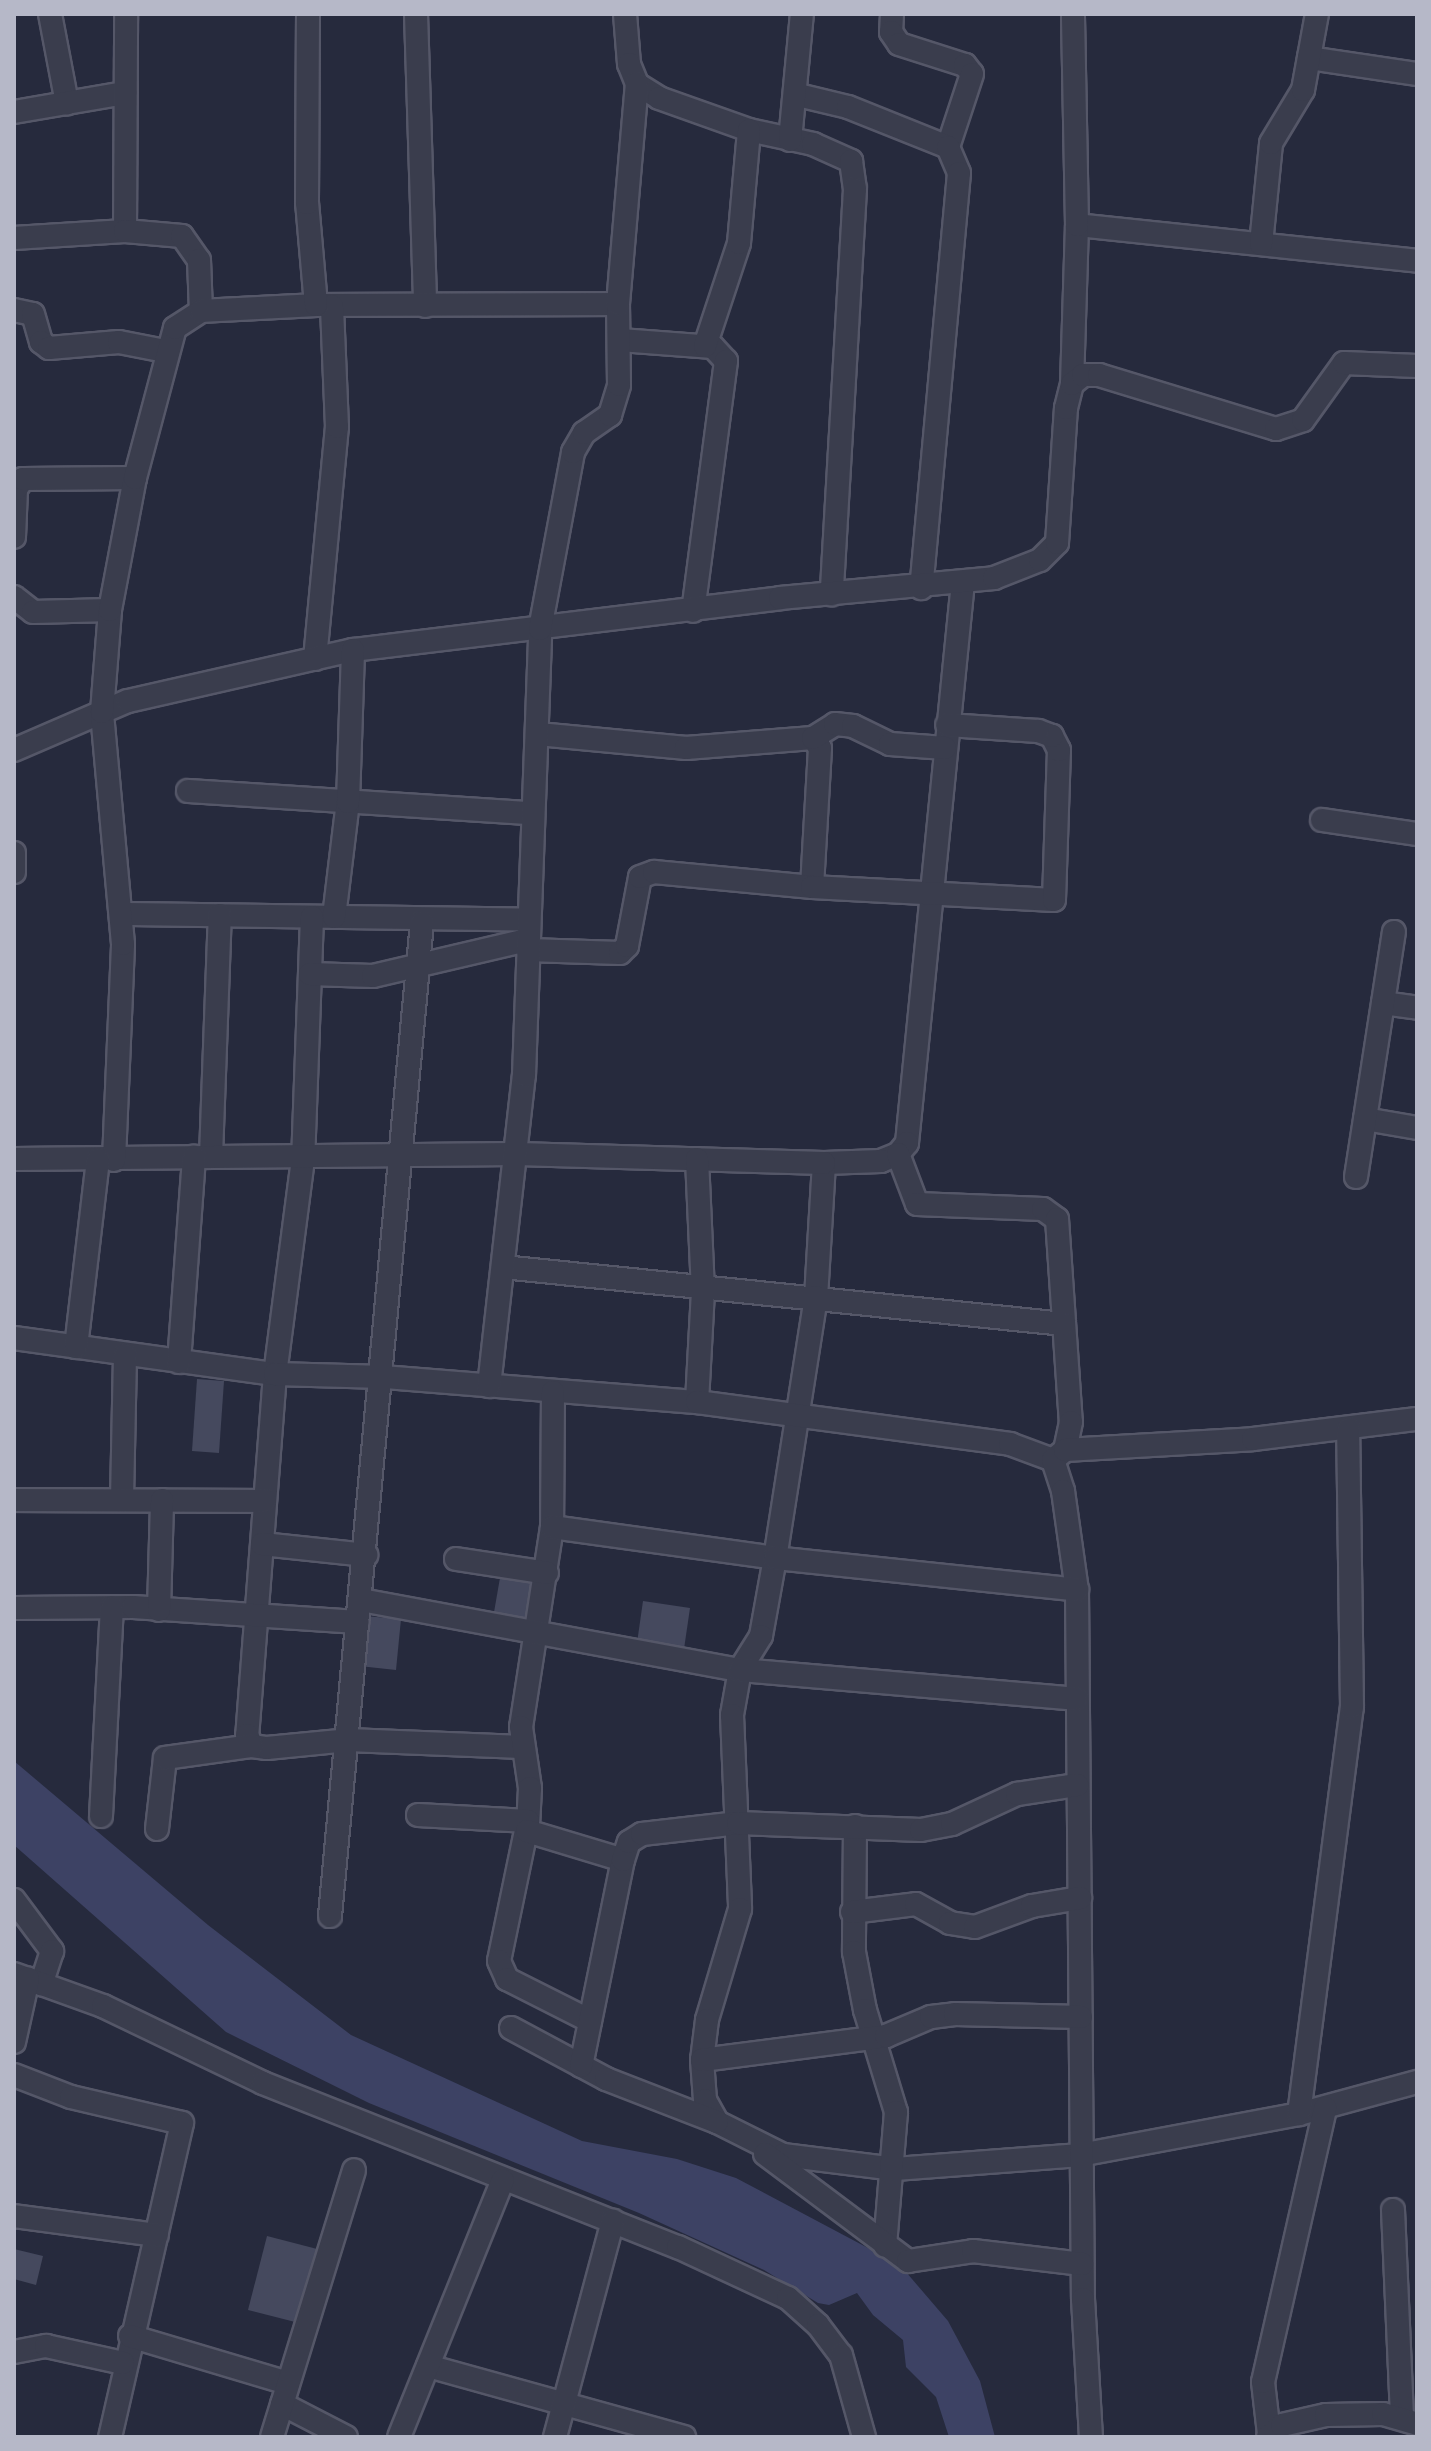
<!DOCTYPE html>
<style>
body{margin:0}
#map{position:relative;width:1431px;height:2451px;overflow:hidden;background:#262a3d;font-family:Lato,sans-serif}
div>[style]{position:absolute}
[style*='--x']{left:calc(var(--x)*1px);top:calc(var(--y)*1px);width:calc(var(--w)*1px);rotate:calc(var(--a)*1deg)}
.water>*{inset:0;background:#3d4264}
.building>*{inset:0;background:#45495e}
.roads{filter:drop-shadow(2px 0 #555768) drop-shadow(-2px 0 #555768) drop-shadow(0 2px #555768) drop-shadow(0 -2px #555768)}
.minor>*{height:22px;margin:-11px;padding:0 11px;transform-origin:11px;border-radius:11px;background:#3a3d4d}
span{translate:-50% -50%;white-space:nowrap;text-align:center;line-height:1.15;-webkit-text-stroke:6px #1f2132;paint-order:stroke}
.frame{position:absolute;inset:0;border:16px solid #b6b8c8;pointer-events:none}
</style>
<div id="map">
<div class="water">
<i style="clip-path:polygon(14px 1761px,208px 1925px,351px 2035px,582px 2141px,677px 2159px,736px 2178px,900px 2265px,948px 2321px,980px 2381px,995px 2437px,949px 2437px,936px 2397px,906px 2367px,903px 2340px,873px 2315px,857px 2293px,829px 2305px,818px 2303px,764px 2270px,639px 2213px,369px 2103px,226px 2032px,14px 1845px)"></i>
</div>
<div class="building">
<i style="clip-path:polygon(197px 1379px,224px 1381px,219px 1453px,192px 1451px)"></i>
<i style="clip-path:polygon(501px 1572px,533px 1578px,526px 1623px,493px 1618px)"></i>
<i style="clip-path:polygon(643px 1601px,690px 1608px,684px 1649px,637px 1643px)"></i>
<i style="clip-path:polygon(364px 1616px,401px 1619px,396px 1670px,359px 1666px)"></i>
<i style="clip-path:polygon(267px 2236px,321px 2250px,303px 2324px,248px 2310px)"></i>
<i style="clip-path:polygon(14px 2249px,43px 2256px,36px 2285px,14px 2279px)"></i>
</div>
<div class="roads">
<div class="minor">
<i style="--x:50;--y:14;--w:91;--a:79.2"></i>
<i style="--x:416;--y:14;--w:292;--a:88.2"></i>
<i style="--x:625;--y:14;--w:50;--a:85.4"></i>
<i style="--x:629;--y:64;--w:22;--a:68"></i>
<i style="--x:637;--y:84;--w:26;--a:32"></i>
<i style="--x:659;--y:98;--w:96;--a:19.6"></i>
<i style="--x:749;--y:130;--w:66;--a:12.3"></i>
<i style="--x:813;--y:144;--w:42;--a:24.1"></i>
<i style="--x:851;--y:161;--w:28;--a:82"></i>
<i style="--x:855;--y:189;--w:406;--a:93.3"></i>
<i style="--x:892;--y:14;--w:18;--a:93"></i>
<i style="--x:891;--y:32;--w:14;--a:56"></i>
<i style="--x:899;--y:44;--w:69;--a:17.7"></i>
<i style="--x:965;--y:65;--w:11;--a:52"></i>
<i style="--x:972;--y:74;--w:77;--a:108.2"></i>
<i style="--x:1309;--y:58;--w:109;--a:8.4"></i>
<i style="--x:798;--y:95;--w:51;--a:13.5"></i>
<i style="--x:848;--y:107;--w:108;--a:21.8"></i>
<i style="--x:948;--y:147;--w:28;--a:67"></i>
<i style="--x:959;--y:173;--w:417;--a:95.2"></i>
<i style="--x:14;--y:112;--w:113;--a:-9.7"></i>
<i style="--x:790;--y:140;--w:127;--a:-84.6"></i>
<i style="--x:1077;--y:225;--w:342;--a:6"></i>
<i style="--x:125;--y:231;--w:217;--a:-89.7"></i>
<i style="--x:14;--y:238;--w:111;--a:-3.6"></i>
<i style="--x:125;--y:231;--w:57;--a:5"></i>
<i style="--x:182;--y:236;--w:29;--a:55"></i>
<i style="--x:199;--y:260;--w:51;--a:87.8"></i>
<i style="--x:1261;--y:244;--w:101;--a:-84.3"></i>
<i style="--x:1271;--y:143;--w:62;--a:-58.9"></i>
<i style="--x:1303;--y:90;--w:77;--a:-79.6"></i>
<i style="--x:319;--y:305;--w:299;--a:-0.2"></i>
<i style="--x:14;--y:310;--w:19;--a:12"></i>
<i style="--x:33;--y:314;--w:29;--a:74"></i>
<i style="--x:41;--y:342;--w:10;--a:37"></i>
<i style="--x:49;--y:348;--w:70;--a:-4.9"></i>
<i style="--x:119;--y:342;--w:47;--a:11.1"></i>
<i style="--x:620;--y:340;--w:93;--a:4.3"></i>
<i style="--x:713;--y:347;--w:19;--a:47"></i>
<i style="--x:726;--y:361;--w:252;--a:97.5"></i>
<i style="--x:705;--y:346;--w:108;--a:-71.7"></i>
<i style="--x:739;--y:243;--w:113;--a:-84.9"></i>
<i style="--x:1072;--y:384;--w:159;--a:-88.2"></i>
<i style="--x:1077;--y:225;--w:211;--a:-91.1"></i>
<i style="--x:14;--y:537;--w:48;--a:-87.6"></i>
<i style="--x:16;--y:489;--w:12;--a:-55"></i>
<i style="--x:23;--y:479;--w:112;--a:-0.5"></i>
<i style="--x:963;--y:582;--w:564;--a:95.7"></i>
<i style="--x:907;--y:1143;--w:14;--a:129"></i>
<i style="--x:898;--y:1154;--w:18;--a:158"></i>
<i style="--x:881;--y:1161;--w:57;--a:178"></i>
<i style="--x:824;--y:1163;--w:134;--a:93.4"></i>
<i style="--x:816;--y:1297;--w:264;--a:98.9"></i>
<i style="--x:775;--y:1558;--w:79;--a:100.2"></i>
<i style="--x:761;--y:1636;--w:40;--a:122"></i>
<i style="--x:740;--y:1670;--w:46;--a:100.1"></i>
<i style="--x:732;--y:1715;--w:194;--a:87.6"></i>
<i style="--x:740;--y:1909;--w:116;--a:106.6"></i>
<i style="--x:707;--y:2020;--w:40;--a:97.1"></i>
<i style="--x:702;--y:2060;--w:40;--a:85.7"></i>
<i style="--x:705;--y:2100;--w:25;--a:61"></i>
<i style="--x:717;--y:2122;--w:74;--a:26.6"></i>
<i style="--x:783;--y:2155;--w:113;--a:7.1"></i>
<i style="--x:895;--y:2169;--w:186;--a:-4.3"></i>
<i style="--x:1080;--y:2155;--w:223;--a:-10.6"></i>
<i style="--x:1299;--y:2114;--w:122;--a:-15.2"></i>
<i style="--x:14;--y:597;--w:24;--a:38"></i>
<i style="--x:33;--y:612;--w:77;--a:-1.5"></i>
<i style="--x:315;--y:659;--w:233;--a:-84.6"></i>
<i style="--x:337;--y:427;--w:121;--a:-92.4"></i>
<i style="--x:538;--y:734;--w:149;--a:5.4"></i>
<i style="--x:686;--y:748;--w:127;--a:-4.5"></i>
<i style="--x:813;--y:738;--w:12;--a:55"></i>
<i style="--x:820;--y:748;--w:139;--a:93.3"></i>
<i style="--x:813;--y:738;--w:26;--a:-32"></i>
<i style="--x:835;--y:724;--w:18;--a:6"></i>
<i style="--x:853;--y:726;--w:41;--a:25.9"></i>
<i style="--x:890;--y:744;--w:55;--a:4.2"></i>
<i style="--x:14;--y:750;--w:124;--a:-23.3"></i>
<i style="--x:128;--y:701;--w:231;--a:-12.8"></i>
<i style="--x:353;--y:650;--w:430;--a:-6.9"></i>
<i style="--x:780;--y:598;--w:215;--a:-5.3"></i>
<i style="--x:994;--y:578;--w:49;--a:-21.4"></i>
<i style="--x:1040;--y:560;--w:24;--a:-45"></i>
<i style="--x:1057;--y:543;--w:135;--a:-86.2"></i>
<i style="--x:1066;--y:408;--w:25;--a:-76"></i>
<i style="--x:1072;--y:384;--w:14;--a:-39"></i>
<i style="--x:1083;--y:375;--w:16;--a:0"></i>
<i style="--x:1099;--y:375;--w:185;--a:17"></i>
<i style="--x:1276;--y:429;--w:28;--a:-18"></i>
<i style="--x:1303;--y:420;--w:70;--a:-54.3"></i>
<i style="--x:1344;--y:363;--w:73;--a:2.4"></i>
<i style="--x:188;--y:791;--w:344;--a:3.7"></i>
<i style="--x:1322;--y:820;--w:96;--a:8.4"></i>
<i style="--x:14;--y:853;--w:19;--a:90"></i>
<i style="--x:122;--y:914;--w:405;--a:0.8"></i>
<i style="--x:312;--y:917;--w:242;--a:92.1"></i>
<i style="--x:303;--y:1159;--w:217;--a:97.4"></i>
<i style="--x:275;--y:1374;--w:362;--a:94.4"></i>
<i style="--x:247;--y:1735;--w:12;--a:66"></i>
<i style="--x:252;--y:1746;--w:15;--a:8"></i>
<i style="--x:267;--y:1748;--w:81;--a:-5.6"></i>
<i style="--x:348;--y:1740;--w:174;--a:2.3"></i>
<i style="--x:334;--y:917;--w:116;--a:-83.1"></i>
<i style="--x:348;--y:802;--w:152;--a:-88.1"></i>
<i style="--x:528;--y:950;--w:92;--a:1.9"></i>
<i style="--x:620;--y:953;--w:10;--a:-45"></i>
<i style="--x:627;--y:946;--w:70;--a:-79.3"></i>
<i style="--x:640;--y:877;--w:15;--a:-20"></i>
<i style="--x:654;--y:872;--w:159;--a:5.4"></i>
<i style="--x:812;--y:887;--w:242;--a:3.1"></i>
<i style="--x:1054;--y:900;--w:150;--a:-88.1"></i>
<i style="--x:1059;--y:750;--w:16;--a:-117"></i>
<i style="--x:1052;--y:736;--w:15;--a:-160"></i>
<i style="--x:1038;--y:731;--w:91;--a:-176.2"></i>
<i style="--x:310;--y:974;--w:63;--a:1.8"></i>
<i style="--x:373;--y:976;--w:158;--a:-13.2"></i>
<i style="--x:1383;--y:1003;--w:34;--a:8"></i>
<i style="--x:1365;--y:1119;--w:53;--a:9.8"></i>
<i style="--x:898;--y:1154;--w:53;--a:69.2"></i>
<i style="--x:917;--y:1204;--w:126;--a:2.3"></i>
<i style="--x:1043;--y:1209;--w:17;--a:36"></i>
<i style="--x:1057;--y:1219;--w:203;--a:86.1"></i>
<i style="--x:1071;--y:1422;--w:29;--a:102"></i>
<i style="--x:1065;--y:1450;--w:16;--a:140"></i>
<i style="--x:211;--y:1156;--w:241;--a:-87.9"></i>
<i style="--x:14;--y:1159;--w:504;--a:-0.57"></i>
<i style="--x:518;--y:1154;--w:306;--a:1.7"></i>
<i style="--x:697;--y:1159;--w:132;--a:87.4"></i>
<i style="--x:703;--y:1291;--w:111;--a:93.1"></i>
<i style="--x:114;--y:1160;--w:216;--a:-87.6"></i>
<i style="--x:123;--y:944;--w:233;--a:-95.2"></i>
<i style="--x:102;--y:712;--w:102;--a:-85.5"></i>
<i style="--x:110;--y:610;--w:134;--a:-79.3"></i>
<i style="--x:135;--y:478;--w:155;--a:-75.1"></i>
<i style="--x:175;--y:328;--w:31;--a:-33"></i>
<i style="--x:201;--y:311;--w:115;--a:-3"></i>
<i style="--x:316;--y:305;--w:102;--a:-95"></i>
<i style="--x:307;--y:203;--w:189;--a:-89.7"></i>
<i style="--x:1356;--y:1177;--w:248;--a:-81.2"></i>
<i style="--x:503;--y:1267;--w:564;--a:5.8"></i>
<i style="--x:14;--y:1338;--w:263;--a:7.9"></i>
<i style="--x:275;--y:1374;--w:109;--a:1.6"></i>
<i style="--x:384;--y:1377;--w:314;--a:4.6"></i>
<i style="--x:697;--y:1402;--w:316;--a:7.6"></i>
<i style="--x:1010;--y:1444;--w:46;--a:20.4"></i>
<i style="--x:1053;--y:1460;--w:33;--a:72"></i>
<i style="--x:1063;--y:1491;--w:100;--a:82"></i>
<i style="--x:1077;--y:1590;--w:709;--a:89.52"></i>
<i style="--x:1083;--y:2299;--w:138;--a:86.7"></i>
<i style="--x:76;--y:1347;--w:189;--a:-83.3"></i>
<i style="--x:179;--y:1362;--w:206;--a:-85.8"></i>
<i style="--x:489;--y:1386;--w:313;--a:-83.6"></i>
<i style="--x:524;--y:1075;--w:446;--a:-87.9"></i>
<i style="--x:540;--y:629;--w:180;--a:-79.4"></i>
<i style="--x:573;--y:452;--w:22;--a:-60"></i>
<i style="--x:584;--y:433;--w:32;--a:-35"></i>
<i style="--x:610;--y:415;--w:31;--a:-73"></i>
<i style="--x:619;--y:385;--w:81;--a:-90.7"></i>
<i style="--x:618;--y:304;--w:221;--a:-85.1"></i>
<i style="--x:553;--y:1392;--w:135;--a:90.4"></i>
<i style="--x:552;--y:1527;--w:202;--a:98.8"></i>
<i style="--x:521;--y:1727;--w:62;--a:81.6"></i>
<i style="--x:530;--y:1788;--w:33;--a:93"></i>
<i style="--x:528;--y:1821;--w:143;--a:101.7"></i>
<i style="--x:499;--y:1961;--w:20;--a:66"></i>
<i style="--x:507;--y:1979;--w:93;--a:26.8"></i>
<i style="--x:1065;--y:1450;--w:188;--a:-3.3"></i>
<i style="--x:1253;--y:1439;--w:165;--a:-7"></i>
<i style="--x:122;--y:1499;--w:144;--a:-88.8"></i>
<i style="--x:14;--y:1500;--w:251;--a:0.2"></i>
<i style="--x:552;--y:1527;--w:225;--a:7.9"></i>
<i style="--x:775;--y:1558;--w:304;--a:6"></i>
<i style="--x:262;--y:1544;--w:105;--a:6"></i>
<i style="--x:456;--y:1559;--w:92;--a:8.7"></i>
<i style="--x:361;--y:1600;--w:385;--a:10.5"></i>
<i style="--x:740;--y:1670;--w:337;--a:4.9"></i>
<i style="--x:14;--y:1608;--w:119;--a:-0.5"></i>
<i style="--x:133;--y:1607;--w:225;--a:3.8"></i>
<i style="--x:159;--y:1610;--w:110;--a:-88.4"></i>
<i style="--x:418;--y:1815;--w:110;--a:3.1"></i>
<i style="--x:101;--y:1816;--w:209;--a:-87"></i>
<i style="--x:855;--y:1826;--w:126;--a:90.5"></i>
<i style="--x:854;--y:1952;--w:59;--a:79.3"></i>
<i style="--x:865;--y:2010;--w:107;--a:73.1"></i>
<i style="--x:896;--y:2112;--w:134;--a:94.7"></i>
<i style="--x:157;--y:1829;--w:71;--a:-83.6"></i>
<i style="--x:165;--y:1758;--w:88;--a:-7.9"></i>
<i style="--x:527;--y:1831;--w:100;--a:16.8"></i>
<i style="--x:14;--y:1900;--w:64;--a:53.3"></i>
<i style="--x:52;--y:1951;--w:35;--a:108"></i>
<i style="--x:852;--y:1912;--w:64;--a:-7.1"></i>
<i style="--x:916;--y:1904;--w:39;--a:29"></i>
<i style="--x:950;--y:1923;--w:25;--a:9"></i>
<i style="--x:975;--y:1927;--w:61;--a:-20.2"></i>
<i style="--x:1032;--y:1906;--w:49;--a:-9.5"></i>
<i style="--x:330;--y:1916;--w:998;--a:-84.71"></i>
<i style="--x:14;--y:1974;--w:95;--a:19.8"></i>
<i style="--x:103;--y:2006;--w:178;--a:25.7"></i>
<i style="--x:263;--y:2083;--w:446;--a:21.6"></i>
<i style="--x:678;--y:2247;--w:121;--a:24.9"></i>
<i style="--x:788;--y:2298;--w:40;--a:42"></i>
<i style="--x:818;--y:2325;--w:38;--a:53"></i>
<i style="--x:841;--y:2355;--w:85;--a:74.3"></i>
<i style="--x:511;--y:2028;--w:108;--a:28.2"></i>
<i style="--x:606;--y:2079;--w:119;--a:21.2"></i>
<i style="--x:14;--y:2042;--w:65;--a:-77.5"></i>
<i style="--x:702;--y:2060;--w:186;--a:-7.4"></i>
<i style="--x:886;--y:2036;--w:49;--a:-22.9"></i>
<i style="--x:931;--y:2017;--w:24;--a:-7"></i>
<i style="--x:955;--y:2014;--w:126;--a:1.4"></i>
<i style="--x:581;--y:2066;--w:210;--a:-78.5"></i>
<i style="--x:623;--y:1860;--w:19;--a:-72"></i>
<i style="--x:629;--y:1842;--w:15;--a:-32"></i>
<i style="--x:642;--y:1834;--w:97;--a:-6.5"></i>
<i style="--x:738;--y:1823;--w:183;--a:2.2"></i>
<i style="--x:921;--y:1830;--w:32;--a:-11"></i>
<i style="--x:952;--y:1824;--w:72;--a:-24.8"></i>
<i style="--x:1017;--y:1794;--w:61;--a:-8.5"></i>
<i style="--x:14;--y:2075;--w:61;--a:21.1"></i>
<i style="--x:71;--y:2097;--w:114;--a:13.2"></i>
<i style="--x:182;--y:2123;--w:322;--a:102.9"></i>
<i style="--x:1299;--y:2114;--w:410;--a:-82.6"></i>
<i style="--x:1352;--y:1707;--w:278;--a:-90.8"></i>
<i style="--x:765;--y:2154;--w:179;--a:36.8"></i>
<i style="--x:908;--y:2261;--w:66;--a:-8.7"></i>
<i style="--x:973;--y:2251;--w:110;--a:6.8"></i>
<i style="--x:1393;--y:2210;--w:208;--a:87.5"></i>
<i style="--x:14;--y:2216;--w:144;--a:7.6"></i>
<i style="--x:130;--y:2336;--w:165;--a:16.6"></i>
<i style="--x:14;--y:2352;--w:33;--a:-11"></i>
<i style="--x:46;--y:2346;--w:79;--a:12.4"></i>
<i style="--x:428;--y:2366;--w:266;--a:15.5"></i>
<i style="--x:282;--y:2404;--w:72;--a:27.3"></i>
<i style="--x:1269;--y:2434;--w:52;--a:-96.6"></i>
<i style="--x:1263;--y:2382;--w:281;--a:-77.2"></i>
<i style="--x:272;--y:2437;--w:279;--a:-72.9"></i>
<i style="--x:399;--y:2437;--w:277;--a:-68"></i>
<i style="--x:555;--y:2437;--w:224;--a:-75"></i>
<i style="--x:1268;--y:2437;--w:18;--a:-41"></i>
<i style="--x:1282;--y:2425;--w:45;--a:-12.8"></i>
<i style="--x:1326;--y:2415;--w:57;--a:-1"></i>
<i style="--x:1383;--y:2414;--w:35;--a:16"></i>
</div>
</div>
<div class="frame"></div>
</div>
